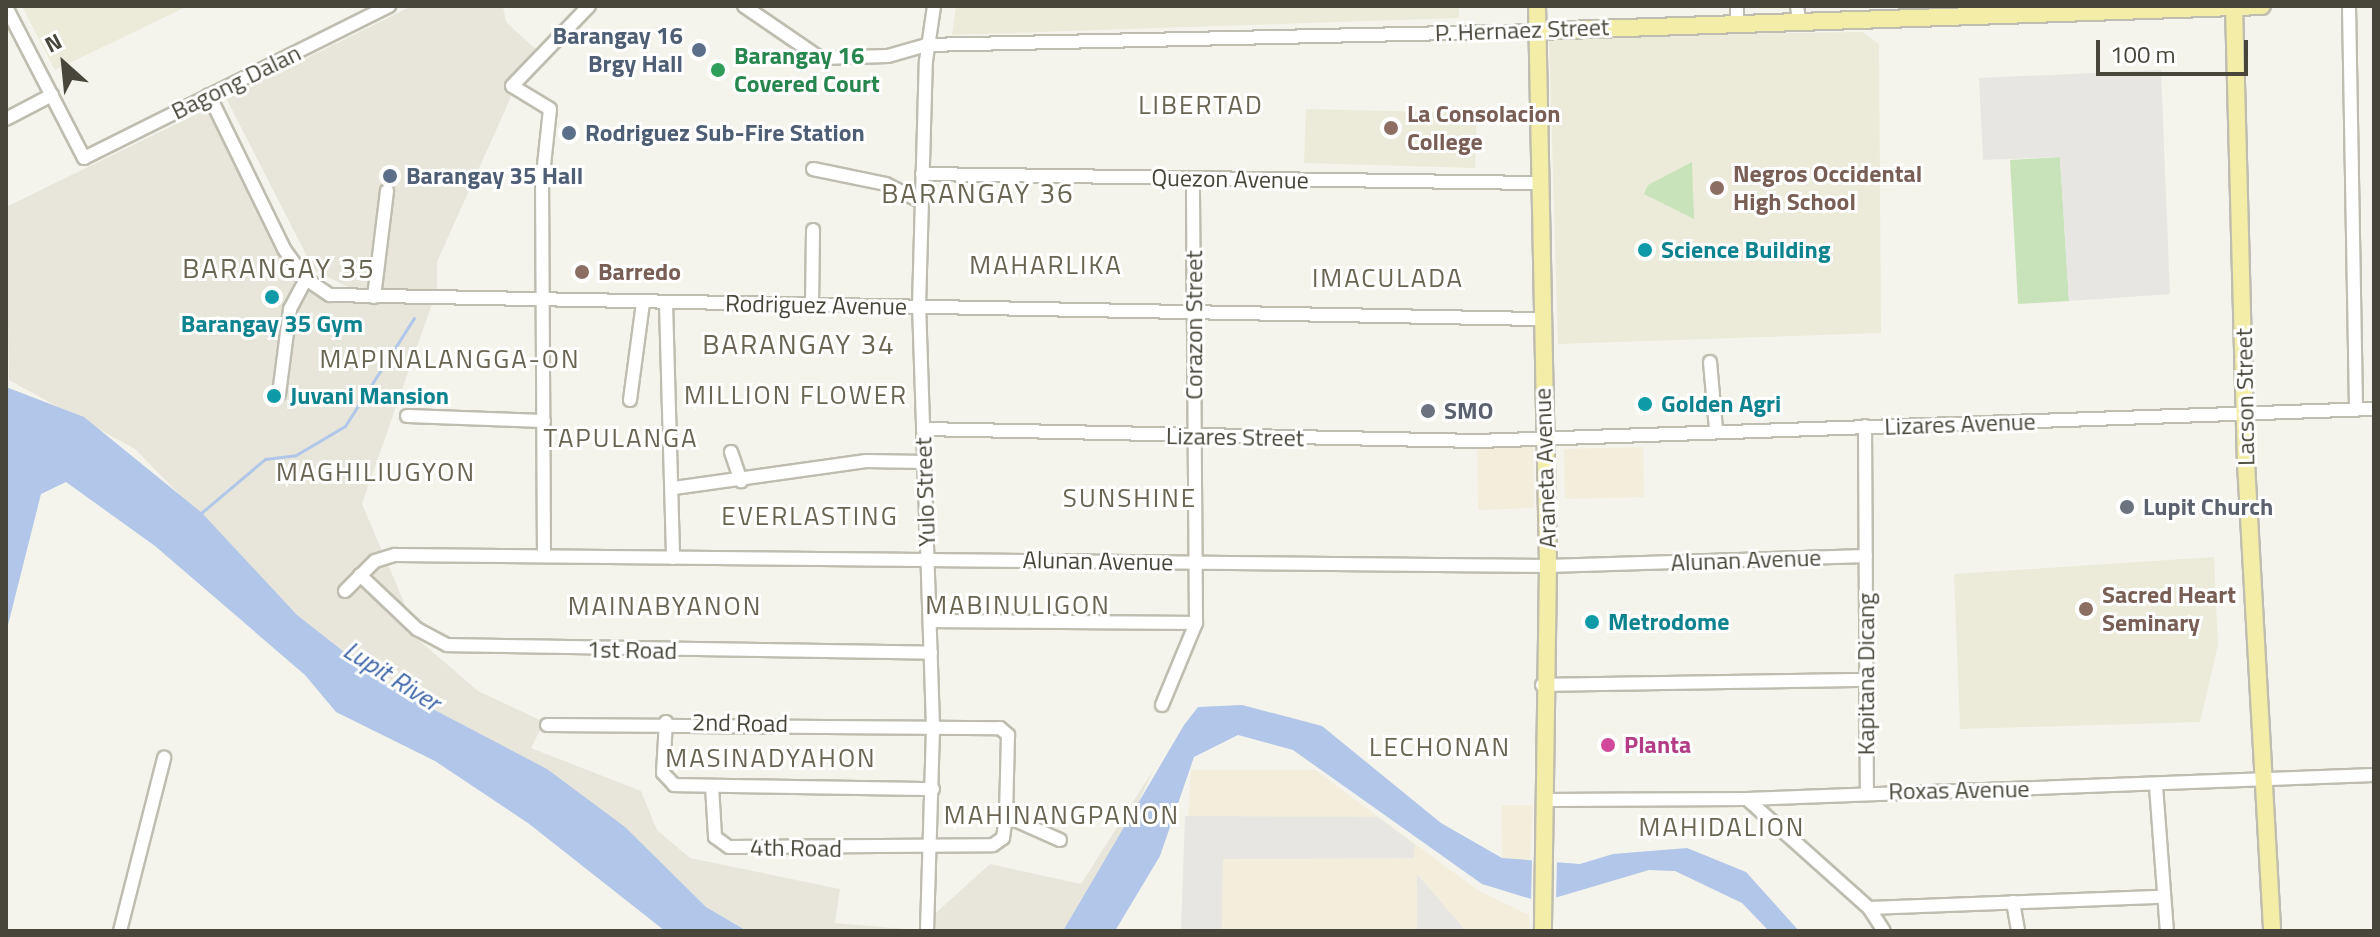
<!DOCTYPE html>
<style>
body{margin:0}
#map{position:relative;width:2380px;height:937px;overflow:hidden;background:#f4f4ec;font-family:"Titillium Web",sans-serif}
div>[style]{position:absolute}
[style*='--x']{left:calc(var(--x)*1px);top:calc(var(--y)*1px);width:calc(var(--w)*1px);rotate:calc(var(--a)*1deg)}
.residential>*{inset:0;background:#e8e6db}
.commercial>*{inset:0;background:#f3eedb}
.education>*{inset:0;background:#ecead8}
.green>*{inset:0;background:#c8e3ba}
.parking>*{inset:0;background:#e7e6e3}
.water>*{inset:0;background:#b1c6e9}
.pier>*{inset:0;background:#f4f4ec}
.stream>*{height:3px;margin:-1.5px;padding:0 1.5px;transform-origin:1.5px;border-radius:1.5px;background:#b1c6e9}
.roads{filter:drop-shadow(2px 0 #bfbdb0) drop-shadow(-2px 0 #bfbdb0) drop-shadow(0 2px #bfbdb0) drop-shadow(0 -2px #bfbdb0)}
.minor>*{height:12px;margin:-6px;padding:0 6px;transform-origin:6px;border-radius:6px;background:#fff}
.major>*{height:16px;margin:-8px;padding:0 8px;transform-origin:8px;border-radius:8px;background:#f3eda7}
.dots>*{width:22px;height:22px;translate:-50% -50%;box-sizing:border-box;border:4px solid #fff;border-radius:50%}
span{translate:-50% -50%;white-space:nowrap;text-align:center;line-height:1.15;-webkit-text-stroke:6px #fff;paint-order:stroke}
.street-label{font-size:24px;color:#48463a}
.service-label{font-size:24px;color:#4e5e75;font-weight:700}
.right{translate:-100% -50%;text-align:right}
.left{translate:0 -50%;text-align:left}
.leisure-label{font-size:24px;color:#27864d;font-weight:700}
.education-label{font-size:24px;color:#785e54;font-weight:700}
.culture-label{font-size:24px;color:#0d838f;font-weight:700}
.worship-label{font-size:24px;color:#5b616d;font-weight:700}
.hotel-label{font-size:24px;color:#b23c85;font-weight:700}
.neighbourhood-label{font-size:26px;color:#6a6553;letter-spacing:2px}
.water-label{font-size:26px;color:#3f66a8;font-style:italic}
.quarter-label{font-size:28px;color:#6a6553;letter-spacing:2px}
.frame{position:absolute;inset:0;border:8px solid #48463a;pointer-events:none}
.north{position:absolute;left:24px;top:24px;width:80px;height:80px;-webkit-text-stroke:6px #fff;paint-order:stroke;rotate:333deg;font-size:22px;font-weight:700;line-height:32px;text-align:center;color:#48463a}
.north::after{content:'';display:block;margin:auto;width:28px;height:36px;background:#48463a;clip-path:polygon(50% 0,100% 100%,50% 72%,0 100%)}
.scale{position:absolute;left:2096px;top:40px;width:152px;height:36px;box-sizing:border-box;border:4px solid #48463a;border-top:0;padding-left:10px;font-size:24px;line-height:28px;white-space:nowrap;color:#48463a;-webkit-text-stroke:6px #fff;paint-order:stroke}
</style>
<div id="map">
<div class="residential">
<i style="clip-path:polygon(412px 6px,503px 6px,506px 22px,544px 57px,514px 90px,437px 262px,437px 293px,358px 292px,314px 270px,226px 98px)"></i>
<i style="clip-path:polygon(209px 108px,307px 288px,339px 303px,432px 304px,362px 504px,421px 642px,478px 691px,544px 722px,531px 748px,641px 791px,657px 830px,690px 858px,840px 889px,835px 923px,917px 930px,990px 864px,1081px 884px,1154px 769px,1107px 868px,1063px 931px,748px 931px,706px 907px,635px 839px,400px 702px,297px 615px,135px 449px,9px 380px,6px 207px)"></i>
</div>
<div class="commercial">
<i style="clip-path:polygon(1533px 446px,1534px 508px,1478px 510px,1477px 448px)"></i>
<i style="clip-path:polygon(1643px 447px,1644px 497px,1565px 499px,1564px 449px)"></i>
<i style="clip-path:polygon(1191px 770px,1315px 770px,1479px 891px,1529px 915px,1530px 931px,1181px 931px)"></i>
<i style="clip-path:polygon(1501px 805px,1533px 805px,1530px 863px,1502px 858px)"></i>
</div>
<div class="education">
<i style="clip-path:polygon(22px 6px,188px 6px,55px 70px)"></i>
<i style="clip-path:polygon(956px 6px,1459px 6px,1459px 18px,952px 35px)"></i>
<i style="clip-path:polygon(1862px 32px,1879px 44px,1881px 333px,1558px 344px,1549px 37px)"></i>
<i style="clip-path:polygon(1306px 109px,1477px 113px,1475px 168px,1304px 163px)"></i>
<i style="clip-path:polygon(2214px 557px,2218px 645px,2200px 722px,1960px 729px,1954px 574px)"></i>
</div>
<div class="green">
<i style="clip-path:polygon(2060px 157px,2069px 301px,2018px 304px,2010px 160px)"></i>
<i style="clip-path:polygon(1692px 162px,1694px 219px,1644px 194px,1648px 185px)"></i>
</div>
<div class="parking">
<i style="clip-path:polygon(2161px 70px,2170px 294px,2069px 301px,2060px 157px,1983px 160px,1979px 78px)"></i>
<i style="clip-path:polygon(1185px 816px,1378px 817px,1415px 845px,1414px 858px,1223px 859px,1222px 931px,1181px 931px)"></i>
<i style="clip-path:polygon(1417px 874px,1466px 931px,1417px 931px)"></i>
</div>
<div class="water">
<i style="clip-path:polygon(6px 387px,84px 417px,202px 513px,297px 615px,385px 684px,547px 769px,625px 827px,706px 907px,747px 931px,665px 931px,528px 823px,435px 761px,336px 712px,305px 675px,155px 546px,66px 482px,41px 494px,6px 633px)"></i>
<i style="clip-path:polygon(1242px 705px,1322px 726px,1441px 823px,1502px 858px,1580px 864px,1613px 854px,1687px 848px,1746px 872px,1799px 931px,1769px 931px,1742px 903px,1675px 871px,1649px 870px,1541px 902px,1482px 884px,1293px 750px,1238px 735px,1194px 757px,1160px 856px,1115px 931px,1063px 931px,1184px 725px,1198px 707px)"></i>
</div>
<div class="pier">
<i style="clip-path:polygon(1532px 859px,1557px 860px,1556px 901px,1531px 903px)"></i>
</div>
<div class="stream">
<i style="--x:201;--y:513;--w:84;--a:-40.2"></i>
<i style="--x:265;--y:459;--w:31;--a:-7"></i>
<i style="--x:296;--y:455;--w:57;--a:-30.6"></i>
<i style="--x:345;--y:426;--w:128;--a:-57.4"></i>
</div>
<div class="roads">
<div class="minor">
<i style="--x:744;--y:6;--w:92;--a:34.4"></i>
<i style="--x:820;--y:58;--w:68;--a:-1.7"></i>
<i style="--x:888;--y:56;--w:40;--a:-16"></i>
<i style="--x:926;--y:45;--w:611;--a:-1.31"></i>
<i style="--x:1737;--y:6;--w:16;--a:90"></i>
<i style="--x:1797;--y:6;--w:14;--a:82"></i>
<i style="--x:2349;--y:6;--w:404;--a:89"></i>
<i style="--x:6;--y:7;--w:170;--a:62.7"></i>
<i style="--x:84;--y:158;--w:341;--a:-26.5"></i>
<i style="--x:209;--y:95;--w:171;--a:64"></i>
<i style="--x:284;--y:249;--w:37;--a:54"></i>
<i style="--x:306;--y:279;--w:29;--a:34"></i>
<i style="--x:330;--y:295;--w:1209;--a:1.14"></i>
<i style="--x:6;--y:119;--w:52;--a:-27.6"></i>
<i style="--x:813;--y:169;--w:75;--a:11.6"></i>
<i style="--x:886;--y:184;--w:40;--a:26.6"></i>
<i style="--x:922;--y:174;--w:616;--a:0.84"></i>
<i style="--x:374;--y:297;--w:107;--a:-83"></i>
<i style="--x:666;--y:303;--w:255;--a:88.4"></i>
<i style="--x:812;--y:305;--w:75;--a:-89.2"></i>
<i style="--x:1710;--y:362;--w:67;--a:84.9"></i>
<i style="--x:279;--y:394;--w:86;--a:-82.6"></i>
<i style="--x:290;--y:309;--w:34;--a:-62"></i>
<i style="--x:630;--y:400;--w:98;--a:-82.4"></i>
<i style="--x:407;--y:416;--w:137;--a:2.1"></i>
<i style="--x:1865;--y:426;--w:366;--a:89.7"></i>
<i style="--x:923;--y:429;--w:555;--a:1.24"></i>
<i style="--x:1478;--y:441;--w:897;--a:-2.05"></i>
<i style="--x:731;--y:452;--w:31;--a:71"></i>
<i style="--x:674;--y:488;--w:194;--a:-8"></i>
<i style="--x:866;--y:461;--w:58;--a:1"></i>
<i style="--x:544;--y:556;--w:372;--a:-90.3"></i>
<i style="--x:542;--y:184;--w:75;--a:-83.9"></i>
<i style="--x:550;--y:109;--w:44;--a:-148.8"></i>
<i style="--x:512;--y:86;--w:111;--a:-46.1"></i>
<i style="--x:360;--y:575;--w:79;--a:43.5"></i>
<i style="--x:417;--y:629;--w:34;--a:28"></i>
<i style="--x:447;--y:645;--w:484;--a:0.9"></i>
<i style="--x:345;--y:591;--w:42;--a:-45"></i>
<i style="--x:375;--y:561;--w:21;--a:-17"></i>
<i style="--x:395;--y:555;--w:1153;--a:0.55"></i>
<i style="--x:1548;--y:566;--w:318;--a:-1.8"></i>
<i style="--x:930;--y:621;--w:266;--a:0.4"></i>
<i style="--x:1542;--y:685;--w:324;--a:-0.9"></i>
<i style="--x:1162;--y:705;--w:89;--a:-67.5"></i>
<i style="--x:1196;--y:623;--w:445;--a:-90.4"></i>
<i style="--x:666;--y:722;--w:51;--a:93.4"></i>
<i style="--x:663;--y:773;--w:16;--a:47"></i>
<i style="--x:674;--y:785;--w:259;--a:0.9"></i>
<i style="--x:547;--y:725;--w:453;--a:0.4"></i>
<i style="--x:1000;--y:728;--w:11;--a:41"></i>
<i style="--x:1008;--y:735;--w:81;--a:91.4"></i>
<i style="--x:1006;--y:816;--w:59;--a:24"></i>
<i style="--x:712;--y:786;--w:51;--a:86.6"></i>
<i style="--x:715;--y:837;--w:17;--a:36"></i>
<i style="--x:729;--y:847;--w:264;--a:-0.4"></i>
<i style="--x:993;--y:845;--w:12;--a:-35"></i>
<i style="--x:1003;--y:838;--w:22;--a:-82"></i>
<i style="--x:2156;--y:786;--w:145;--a:85.7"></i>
<i style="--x:1747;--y:799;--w:164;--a:41.8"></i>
<i style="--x:1869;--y:908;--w:27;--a:57"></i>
<i style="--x:1544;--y:800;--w:203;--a:-0.3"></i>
<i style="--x:1747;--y:799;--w:627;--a:-2.19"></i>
<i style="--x:2013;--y:902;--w:29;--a:80"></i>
<i style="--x:1869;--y:908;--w:293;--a:-2.2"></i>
<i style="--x:120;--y:931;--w:179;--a:-75.7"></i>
<i style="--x:927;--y:931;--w:205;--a:-88.3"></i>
<i style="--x:933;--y:726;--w:420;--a:-91.9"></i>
<i style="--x:919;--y:306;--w:245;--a:-88.4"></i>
<i style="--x:926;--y:61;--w:56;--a:-81.7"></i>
</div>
<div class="major">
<i style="--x:1537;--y:6;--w:560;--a:88.87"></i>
<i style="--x:1548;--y:566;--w:365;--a:90.8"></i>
<i style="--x:2234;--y:6;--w:457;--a:88.5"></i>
<i style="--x:2246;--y:463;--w:469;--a:86.8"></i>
<i style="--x:1537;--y:31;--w:725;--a:-1.97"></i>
</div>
</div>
<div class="dots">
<i style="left:699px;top:50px;background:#5c6f8a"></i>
<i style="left:718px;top:70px;background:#2e9e5b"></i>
<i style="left:1391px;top:128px;background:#8d6e63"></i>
<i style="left:569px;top:133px;background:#5c6f8a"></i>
<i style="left:390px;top:176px;background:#5c6f8a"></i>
<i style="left:1717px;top:188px;background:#8d6e63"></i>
<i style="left:1645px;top:250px;background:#0f9aa8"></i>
<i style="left:582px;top:272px;background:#8d6e63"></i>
<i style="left:272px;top:297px;background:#0f9aa8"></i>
<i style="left:274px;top:396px;background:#0f9aa8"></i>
<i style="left:1645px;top:404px;background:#0f9aa8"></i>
<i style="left:1428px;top:411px;background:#6b7280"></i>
<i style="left:2127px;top:507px;background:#6b7280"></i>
<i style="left:2086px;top:609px;background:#8d6e63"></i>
<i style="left:1592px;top:622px;background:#0f9aa8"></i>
<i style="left:1608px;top:745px;background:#d1479c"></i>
</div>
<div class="street-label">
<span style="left:1522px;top:30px;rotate:-2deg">P. Hernaez Street</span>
<span style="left:236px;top:82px;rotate:-26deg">Bagong Dalan</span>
<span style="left:1230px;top:179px;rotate:1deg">Quezon Avenue</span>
<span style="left:816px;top:305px;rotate:1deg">Rodriguez Avenue</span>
<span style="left:1194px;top:325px;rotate:-90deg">Corazon Street</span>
<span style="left:2245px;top:397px;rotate:-91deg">Lacson Street</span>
<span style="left:1960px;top:424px;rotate:-2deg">Lizares Avenue</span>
<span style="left:1235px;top:437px;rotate:1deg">Lizares Street</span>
<span style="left:1545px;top:468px;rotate:-92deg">Araneta Avenue</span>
<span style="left:925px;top:492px;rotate:-92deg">Yulo Street</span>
<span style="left:1746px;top:560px;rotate:-2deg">Alunan Avenue</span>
<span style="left:1098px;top:561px;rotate:1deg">Alunan Avenue</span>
<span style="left:632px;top:650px;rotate:1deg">1st Road</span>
<span style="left:1866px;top:674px;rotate:-90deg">Kapitana Dicang</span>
<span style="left:740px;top:723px;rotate:1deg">2nd Road</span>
<span style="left:1959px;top:790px;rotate:-1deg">Roxas Avenue</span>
<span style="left:796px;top:848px;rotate:1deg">4th Road</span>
</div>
<div class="service-label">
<span class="right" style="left:683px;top:50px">Barangay 16<br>Brgy Hall</span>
<span class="left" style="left:585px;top:133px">Rodriguez Sub-Fire Station</span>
<span class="left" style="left:406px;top:176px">Barangay 35 Hall</span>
</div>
<div class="leisure-label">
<span class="left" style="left:734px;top:70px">Barangay 16<br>Covered Court</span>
</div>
<div class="education-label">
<span class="left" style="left:1407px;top:128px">La Consolacion<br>College</span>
<span class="left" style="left:1733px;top:188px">Negros Occidental<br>High School</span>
<span class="left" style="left:598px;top:272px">Barredo</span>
<span class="left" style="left:2102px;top:609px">Sacred Heart<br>Seminary</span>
</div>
<div class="culture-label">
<span class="left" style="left:1661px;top:250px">Science Building</span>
<span style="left:272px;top:324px">Barangay 35 Gym</span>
<span class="left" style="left:290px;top:396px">Juvani Mansion</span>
<span class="left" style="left:1661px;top:404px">Golden Agri</span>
<span class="left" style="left:1608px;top:622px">Metrodome</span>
</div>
<div class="worship-label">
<span class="left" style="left:1444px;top:411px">SMO</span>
<span class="left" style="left:2143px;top:507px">Lupit Church</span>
</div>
<div class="hotel-label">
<span class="left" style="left:1624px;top:745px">Planta</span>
</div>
<div class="neighbourhood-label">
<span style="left:1201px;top:105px">LIBERTAD</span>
<span style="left:1046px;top:265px">MAHARLIKA</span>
<span style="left:1388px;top:278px">IMACULADA</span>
<span style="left:450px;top:359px">MAPINALANGGA-ON</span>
<span style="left:796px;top:395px">MILLION FLOWER</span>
<span style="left:621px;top:438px">TAPULANGA</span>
<span style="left:376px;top:472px">MAGHILIUGYON</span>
<span style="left:1130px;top:498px">SUNSHINE</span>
<span style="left:810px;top:516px">EVERLASTING</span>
<span style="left:1018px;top:605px">MABINULIGON</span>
<span style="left:665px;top:606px">MAINABYANON</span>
<span style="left:1440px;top:747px">LECHONAN</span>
<span style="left:771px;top:758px">MASINADYAHON</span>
<span style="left:1062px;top:815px">MAHINANGPANON</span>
<span style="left:1722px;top:827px">MAHIDALION</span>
</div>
<div class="water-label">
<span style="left:392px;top:676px;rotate:32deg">Lupit River</span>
</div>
<div class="quarter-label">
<span style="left:978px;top:193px">BARANGAY 36</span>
<span style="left:279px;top:268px">BARANGAY 35</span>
<span style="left:799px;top:344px">BARANGAY 34</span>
</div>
<div class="frame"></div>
<div class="north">N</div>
<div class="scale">100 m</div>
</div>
